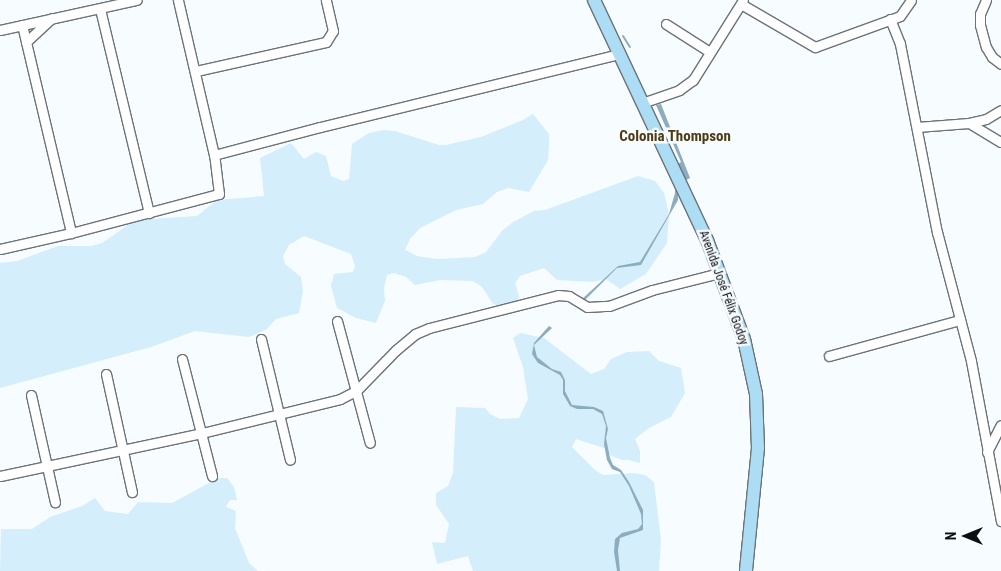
<!DOCTYPE html>
<meta charset="utf-8">
<style>
body{margin:0}
#map{position:relative;width:1001px;height:571px;overflow:hidden;background:#f6fcff;font-family:"Roboto Condensed",sans-serif}
div>[style]{position:absolute}
[style*='--x']{left:calc(var(--x)*1px);top:calc(var(--y)*1px);width:calc(var(--w)*1px);rotate:calc(var(--a)*1deg)}
.green>*{inset:0;background:#d5eefc}
.water>*{inset:0;background:#8dadbe}
.stream>*{height:2px;margin:-1px;padding:0 1px;transform-origin:1px;border-radius:1px;background:#8dadbe}
.roads{filter:drop-shadow(1px 0 #6b7377) drop-shadow(-1px 0 #6b7377) drop-shadow(0 1px #6b7377) drop-shadow(0 -1px #6b7377)}
.street>*{height:9px;margin:-4.5px;padding:0 4.5px;transform-origin:4.5px;border-radius:4.5px;background:#fff}
.primary>*{height:12px;margin:-6px;padding:0 6px;transform-origin:6px;border-radius:6px;background:#adddf5}
span{translate:-50% -50%;white-space:nowrap;text-align:center;line-height:1.15;-webkit-text-stroke:5px #f6fcff;paint-order:stroke}
.street-label{font-size:12px;color:#0e1113}
.quarter-label{font-size:15px;color:#4e3b15;font-weight:700}
.north{position:absolute;left:941px;top:511px;width:50px;height:50px;-webkit-text-stroke:4px #f6fcff;paint-order:stroke;rotate:270deg;font-size:14px;font-weight:700;line-height:20px;text-align:center;color:#0e1113}
.north::after{content:'';display:block;margin:auto;width:18px;height:22px;background:#0e1113;clip-path:polygon(50% 0,100% 100%,50% 72%,0 100%)}
</style>
<div id="map">
<div class="green">
<i style="clip-path:polygon(533px 114px,549px 134px,549px 147px,548px 160px,529px 192px,508px 188px,497px 192px,483px 204px,456px 210px,420px 228px,410px 239px,405px 250px,417px 256px,436px 259px,475px 257px,486px 252px,502px 231px,513px 222px,534px 211px,545px 210px,638px 176px,655px 181px,664px 193px,669px 214px,667px 243px,646px 274px,620px 289px,606px 279px,593px 282px,557px 280px,544px 268px,520px 276px,515px 283px,519px 296px,516px 309px,504px 308px,493px 304px,482px 287px,473px 281px,440px 280px,415px 285px,406px 277px,394px 273px,387px 275px,384px 288px,385px 301px,376px 323px,356px 318px,337px 308px,331px 286px,334px 274px,353px 272px,355px 266px,351px 254px,304px 236px,289px 245px,283px 256px,285px 264px,301px 277px,303px 291px,299px 313px,276px 319px,267px 329px,249px 337px,195px 331px,151px 347px,0 388px,0 263px,17px 261px,58px 246px,91px 246px,102px 243px,135px 220px,197px 216px,217px 200px,264px 196px,260px 158px,291px 143px,304px 159px,316px 152px,326px 156px,331px 176px,343px 181px,349px 179px,352px 144px,369px 133px,384px 130px,395px 131px,439px 145px,446px 145px,481px 137px,523px 120px)"></i>
<i style="clip-path:polygon(520px 333px,544px 338px,591px 374px,604px 369px,611px 359px,627px 352px,649px 351px,659px 361px,681px 368px,685px 393px,671px 417px,649px 428px,635px 439px,640px 451px,640px 463px,629px 460px,622px 460px,607px 454px,607px 449px,576px 439px,572px 447px,595px 470px,603px 475px,634px 473px,645px 475px,654px 482px,661px 540px,659px 571px,473px 571px,468px 556px,437px 564px,432px 542px,445px 543px,449px 524px,436px 505px,436px 493px,448px 486px,453px 473px,456px 407px,485px 408px,490px 414px,500px 419px,519px 418px,528px 399px,523px 367px,513px 338px)"></i>
<i style="clip-path:polygon(218px 478px,227px 478px,234px 487px,237px 500px,230px 500px,226px 507px,236px 511px,235px 528px,249px 563px,258px 571px,0 571px,1px 529px,32px 529px,50px 517px,82px 506px,95px 498px,105px 511px,128px 514px,138px 502px,172px 503px)"></i>
</div>
<div class="water">
<i style="clip-path:polygon(661px 104px,690px 178px,686px 180px,678px 164px,681px 162px,656px 105px)"></i>
<i style="clip-path:polygon(675px 185px,678px 190px,678px 200px,641px 265px,617px 268px,583px 302px,581px 300px,618px 266px,640px 262px,669px 214px,675px 193px)"></i>
<i style="clip-path:polygon(549px 326px,552px 328px,534px 345px,537px 357px,552px 369px,561px 372px,565px 380px,565px 391px,572px 405px,594px 407px,603px 411px,608px 429px,606px 438px,610px 458px,613px 465px,621px 470px,629px 482px,643px 510px,643px 530px,620px 538px,618px 550px,620px 571px,617px 571px,614px 552px,615px 539px,622px 533px,638px 529px,642px 524px,641px 514px,629px 486px,620px 472px,612px 469px,607px 460px,604px 444px,606px 426px,602px 414px,593px 409px,577px 409px,570px 406px,563px 394px,563px 380px,560px 375px,538px 363px,532px 354px,534px 343px)"></i>
</div>
<div class="stream">
<i style="--x:623;--y:36;--w:13;--a:58"></i>
</div>
<div class="roads">
<div class="street">
<i style="--x:986;--y:0;--w:15;--a:113"></i>
<i style="--x:980;--y:14;--w:11;--a:90"></i>
<i style="--x:980;--y:25;--w:23;--a:75"></i>
<i style="--x:986;--y:47;--w:12;--a:59"></i>
<i style="--x:992;--y:57;--w:11;--a:38"></i>
<i style="--x:741;--y:4;--w:86;--a:30.2"></i>
<i style="--x:815;--y:47;--w:90;--a:-20"></i>
<i style="--x:900;--y:16;--w:19;--a:-55"></i>
<i style="--x:100;--y:9;--w:210;--a:76.5"></i>
<i style="--x:890;--y:19;--w:27;--a:68"></i>
<i style="--x:900;--y:44;--w:192;--a:78.9"></i>
<i style="--x:937;--y:232;--w:133;--a:75.2"></i>
<i style="--x:971;--y:361;--w:163;--a:79.4"></i>
<i style="--x:666;--y:24;--w:52;--a:32.5"></i>
<i style="--x:22;--y:25;--w:214;--a:76.7"></i>
<i style="--x:0;--y:30;--w:140;--a:-12.4"></i>
<i style="--x:26;--y:42;--w:35;--a:-43"></i>
<i style="--x:196;--y:71;--w:133;--a:-12.6"></i>
<i style="--x:326;--y:42;--w:13;--a:-58"></i>
<i style="--x:333;--y:31;--w:32;--a:-103"></i>
<i style="--x:642;--y:103;--w:39;--a:-19"></i>
<i style="--x:679;--y:90;--w:17;--a:-36"></i>
<i style="--x:693;--y:80;--w:94;--a:-58"></i>
<i style="--x:969;--y:123;--w:37;--a:31"></i>
<i style="--x:917;--y:127;--w:52;--a:-4.4"></i>
<i style="--x:969;--y:123;--w:17;--a:-13"></i>
<i style="--x:986;--y:119;--w:17;--a:-31"></i>
<i style="--x:214;--y:155;--w:110;--a:-14.8"></i>
<i style="--x:320;--y:127;--w:308;--a:-13.7"></i>
<i style="--x:0;--y:249;--w:73;--a:-12.7"></i>
<i style="--x:71;--y:233;--w:153;--a:-14.8"></i>
<i style="--x:219;--y:194;--w:39;--a:-97"></i>
<i style="--x:214;--y:155;--w:159;--a:-103.1"></i>
<i style="--x:337;--y:321;--w:126;--a:74.9"></i>
<i style="--x:261;--y:339;--w:124;--a:76.5"></i>
<i style="--x:829;--y:356;--w:136;--a:-15.4"></i>
<i style="--x:182;--y:359;--w:121;--a:75.6"></i>
<i style="--x:106;--y:374;--w:121;--a:77.6"></i>
<i style="--x:31;--y:395;--w:110;--a:77.4"></i>
<i style="--x:987;--y:452;--w:30;--a:-63"></i>
<i style="--x:0;--y:476;--w:207;--a:-12"></i>
<i style="--x:202;--y:433;--w:142;--a:-13.8"></i>
<i style="--x:340;--y:399;--w:18;--a:-27"></i>
<i style="--x:356;--y:391;--w:57;--a:-45.7"></i>
<i style="--x:396;--y:350;--w:25;--a:-40"></i>
<i style="--x:415;--y:334;--w:15;--a:-23"></i>
<i style="--x:429;--y:328;--w:133;--a:-14.3"></i>
<i style="--x:558;--y:295;--w:11;--a:5"></i>
<i style="--x:569;--y:296;--w:21;--a:31"></i>
<i style="--x:587;--y:307;--w:22;--a:-3"></i>
<i style="--x:609;--y:306;--w:46;--a:-20.4"></i>
<i style="--x:652;--y:290;--w:69;--a:-14.2"></i>
</div>
<div class="primary">
<i style="--x:594;--y:0;--w:265;--a:64.8"></i>
<i style="--x:707;--y:240;--w:106;--a:69.5"></i>
<i style="--x:744;--y:339;--w:56;--a:77.7"></i>
<i style="--x:756;--y:394;--w:54;--a:87.9"></i>
<i style="--x:758;--y:448;--w:124;--a:95.6"></i>
</div>
</div>
<div class="street-label">
<span style="left:723px;top:288px;rotate:70deg">Avenida José Félix Godoy</span>
</div>
<div class="quarter-label">
<span style="left:675px;top:137px">Colonia Thompson</span>
</div>
<div class="north">N</div>
</div>
